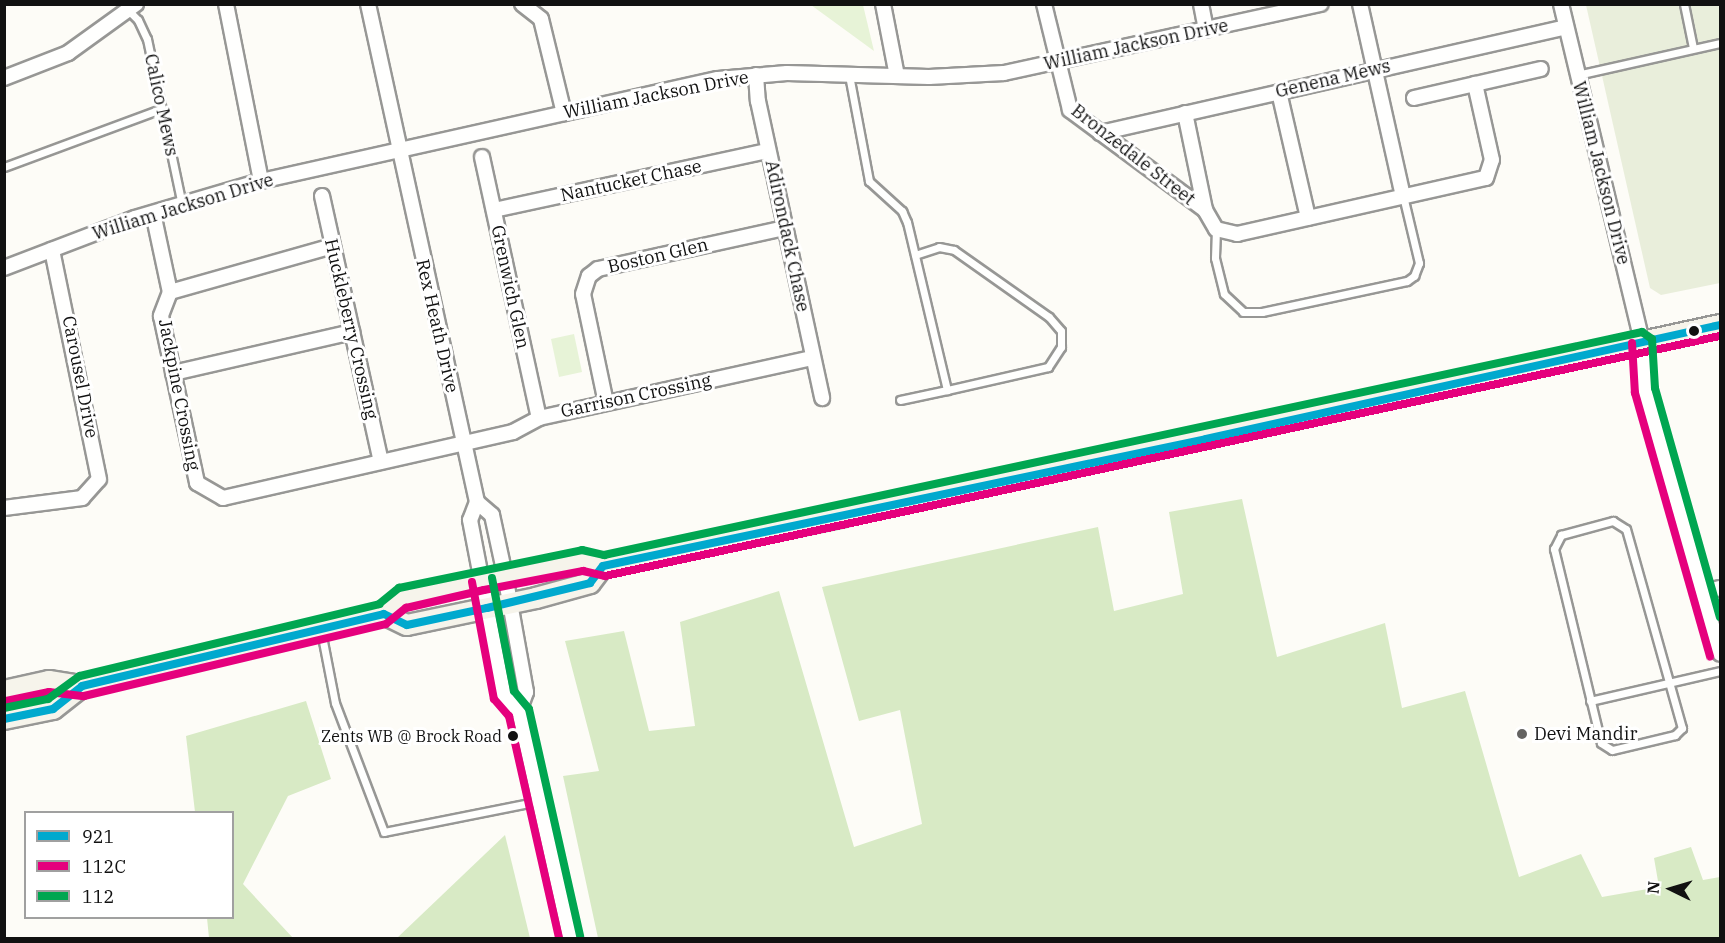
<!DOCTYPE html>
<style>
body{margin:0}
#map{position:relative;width:1725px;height:943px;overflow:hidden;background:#fdfcf7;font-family:"IBM Plex Serif",serif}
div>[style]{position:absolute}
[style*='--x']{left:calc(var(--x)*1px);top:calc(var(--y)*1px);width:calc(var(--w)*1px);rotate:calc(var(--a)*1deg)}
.green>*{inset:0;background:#e7f3d7}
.forest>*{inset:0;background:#d8eac5}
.cemetery>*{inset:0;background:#e9eedb}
.roads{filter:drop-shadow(2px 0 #979795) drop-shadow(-2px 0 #979795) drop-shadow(0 2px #979795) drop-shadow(0 -2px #979795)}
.service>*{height:7px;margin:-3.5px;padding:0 3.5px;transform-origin:3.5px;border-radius:3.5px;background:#fffffe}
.minor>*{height:14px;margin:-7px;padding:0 7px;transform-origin:7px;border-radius:7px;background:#fffffe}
.secondary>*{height:20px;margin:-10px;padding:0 10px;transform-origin:10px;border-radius:10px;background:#f6f4eb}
.bus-1>*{height:8px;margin:-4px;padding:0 4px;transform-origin:4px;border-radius:4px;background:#00a9ce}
.bus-2>*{height:8px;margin:-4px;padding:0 4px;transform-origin:4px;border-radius:4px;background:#e5007d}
.bus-3>*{height:8px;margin:-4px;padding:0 4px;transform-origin:4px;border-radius:4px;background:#00a651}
.dots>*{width:16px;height:16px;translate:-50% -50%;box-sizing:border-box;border:3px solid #fff;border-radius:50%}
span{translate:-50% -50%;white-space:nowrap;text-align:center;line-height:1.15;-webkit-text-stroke:6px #fff;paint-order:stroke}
.bus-label{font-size:16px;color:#111}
.right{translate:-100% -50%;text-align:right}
.street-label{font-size:18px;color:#111}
.poi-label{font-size:18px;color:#111}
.left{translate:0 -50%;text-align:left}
.frame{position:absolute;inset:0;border:6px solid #111;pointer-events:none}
.legend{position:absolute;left:24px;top:811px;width:210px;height:108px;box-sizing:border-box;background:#fff;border:2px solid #a0a0a0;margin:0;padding:8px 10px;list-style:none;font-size:18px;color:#111}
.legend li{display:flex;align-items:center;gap:12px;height:30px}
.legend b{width:30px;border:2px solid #a0a0a0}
.north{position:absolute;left:1641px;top:859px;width:60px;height:60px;-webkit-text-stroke:4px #fff;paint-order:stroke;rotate:275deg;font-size:16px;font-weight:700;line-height:24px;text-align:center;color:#111}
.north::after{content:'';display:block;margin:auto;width:21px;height:27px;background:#111;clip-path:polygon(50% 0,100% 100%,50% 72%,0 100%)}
</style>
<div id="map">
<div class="green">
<i style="clip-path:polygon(811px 5px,863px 5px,874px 51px)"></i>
<i style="clip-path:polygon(574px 334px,582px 372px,559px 377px,551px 339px)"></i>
</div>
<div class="forest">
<i style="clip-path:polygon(1242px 499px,1277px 657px,1385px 623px,1402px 708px,1465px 691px,1519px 877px,1581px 854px,1602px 897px,1659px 887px,1654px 858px,1691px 847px,1703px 880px,1720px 877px,1720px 938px,598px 938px,563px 776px,599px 771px,565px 641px,624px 631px,649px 731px,695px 726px,680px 622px,779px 591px,854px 847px,922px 824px,900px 710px,859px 721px,822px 587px,1098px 527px,1114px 611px,1183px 594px,1169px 512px)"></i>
<i style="clip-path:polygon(306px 701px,331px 779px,288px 796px,243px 884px,293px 938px,209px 938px,207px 918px,232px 918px,232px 812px,195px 812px,186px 736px)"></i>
<i style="clip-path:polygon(505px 835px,530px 938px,397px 938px)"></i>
</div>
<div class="cemetery">
<i style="clip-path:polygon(1586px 5px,1720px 5px,1720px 283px,1661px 295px,1650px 288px)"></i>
</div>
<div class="roads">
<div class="service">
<i style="--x:1684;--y:4;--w:45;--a:78.4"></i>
<i style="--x:128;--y:10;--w:14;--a:45"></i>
<i style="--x:138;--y:20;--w:21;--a:65"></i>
<i style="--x:147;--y:39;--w:170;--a:78.1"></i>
<i style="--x:849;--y:75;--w:108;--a:79.3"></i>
<i style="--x:869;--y:181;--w:45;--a:42.3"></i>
<i style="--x:902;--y:211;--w:12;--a:66"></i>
<i style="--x:907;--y:222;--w:173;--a:76.6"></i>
<i style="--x:947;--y:390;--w:48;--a:168"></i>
<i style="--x:1577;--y:75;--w:147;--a:-12.6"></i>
<i style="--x:4;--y:167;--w:167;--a:-20.3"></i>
<i style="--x:1216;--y:229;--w:29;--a:92"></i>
<i style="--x:1215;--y:258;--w:37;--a:76"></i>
<i style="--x:1224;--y:294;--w:26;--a:43"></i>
<i style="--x:1243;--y:312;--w:19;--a:0"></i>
<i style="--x:1262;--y:312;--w:148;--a:-12.1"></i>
<i style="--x:1407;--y:281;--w:9;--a:-36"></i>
<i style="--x:1414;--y:276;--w:14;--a:-69"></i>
<i style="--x:1419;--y:263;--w:69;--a:-103.4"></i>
<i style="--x:915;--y:255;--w:25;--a:-18"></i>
<i style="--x:939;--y:247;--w:15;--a:11"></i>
<i style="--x:954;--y:250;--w:116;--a:35.2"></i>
<i style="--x:1049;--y:317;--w:18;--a:49"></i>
<i style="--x:1061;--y:331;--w:16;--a:90"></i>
<i style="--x:1061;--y:347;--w:24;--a:123"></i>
<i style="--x:1048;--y:367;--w:104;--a:167.2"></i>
<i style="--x:1613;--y:521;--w:15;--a:32"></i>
<i style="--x:1626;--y:529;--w:207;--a:74.3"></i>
<i style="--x:1682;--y:728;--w:10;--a:135"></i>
<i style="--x:1675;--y:735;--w:65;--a:166.6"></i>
<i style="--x:1612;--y:750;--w:13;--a:-148"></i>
<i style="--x:1601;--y:743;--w:200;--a:-103.6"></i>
<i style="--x:1554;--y:549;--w:16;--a:-63"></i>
<i style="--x:1561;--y:535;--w:54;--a:-15.1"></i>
<i style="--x:321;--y:631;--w:73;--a:79"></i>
<i style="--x:335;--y:703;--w:138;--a:69.2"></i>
<i style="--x:384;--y:832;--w:158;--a:-11.3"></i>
<i style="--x:1590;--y:701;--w:133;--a:-13"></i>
</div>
<div class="minor">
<i style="--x:226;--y:4;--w:180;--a:78.8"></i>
<i style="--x:368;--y:4;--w:510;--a:77.65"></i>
<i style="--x:477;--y:502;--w:19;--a:111"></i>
<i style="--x:470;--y:520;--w:179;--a:79.1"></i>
<i style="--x:504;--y:696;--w:21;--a:45"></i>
<i style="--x:519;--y:711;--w:233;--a:77.3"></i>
<i style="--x:522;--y:4;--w:24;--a:38"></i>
<i style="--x:541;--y:19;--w:97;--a:76.3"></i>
<i style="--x:883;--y:4;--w:73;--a:79"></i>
<i style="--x:1044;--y:4;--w:109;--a:76.2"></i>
<i style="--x:1070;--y:110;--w:168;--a:36.5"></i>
<i style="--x:1201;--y:4;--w:26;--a:79"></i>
<i style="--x:1360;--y:4;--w:197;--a:77.4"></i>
<i style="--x:1561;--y:4;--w:348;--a:76.5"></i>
<i style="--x:1642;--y:342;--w:48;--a:86.4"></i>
<i style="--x:1645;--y:390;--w:274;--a:74.1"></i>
<i style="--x:756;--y:75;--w:26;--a:86"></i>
<i style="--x:758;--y:101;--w:304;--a:77.8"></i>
<i style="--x:4;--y:78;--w:69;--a:-21.3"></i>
<i style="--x:68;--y:53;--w:84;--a:-35.8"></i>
<i style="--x:1279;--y:92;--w:129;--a:77"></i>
<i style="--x:1414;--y:98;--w:130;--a:-12.9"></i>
<i style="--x:1185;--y:113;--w:99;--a:78.3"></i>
<i style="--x:1205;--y:210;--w:22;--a:60"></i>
<i style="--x:1216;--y:229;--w:22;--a:13"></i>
<i style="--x:1237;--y:234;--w:255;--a:-12.7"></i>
<i style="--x:1486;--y:178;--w:19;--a:-72"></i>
<i style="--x:1492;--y:160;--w:78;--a:-102.6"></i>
<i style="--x:1100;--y:133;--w:478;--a:-12.8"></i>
<i style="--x:482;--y:157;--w:267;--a:77.7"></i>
<i style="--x:322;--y:196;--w:272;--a:77.5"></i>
<i style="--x:494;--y:210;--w:280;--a:-12.2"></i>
<i style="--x:153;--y:213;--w:81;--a:77.9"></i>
<i style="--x:170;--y:292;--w:26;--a:111"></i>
<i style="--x:161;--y:316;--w:171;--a:77.8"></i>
<i style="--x:197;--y:483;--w:30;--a:30"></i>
<i style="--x:223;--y:498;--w:297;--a:-12.8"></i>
<i style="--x:513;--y:432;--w:30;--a:-28"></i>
<i style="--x:539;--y:418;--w:280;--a:-12.4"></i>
<i style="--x:4;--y:268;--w:140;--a:-20.9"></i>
<i style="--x:135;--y:218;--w:131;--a:-16.4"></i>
<i style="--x:261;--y:181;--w:468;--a:-12.6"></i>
<i style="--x:718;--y:79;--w:69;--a:-5"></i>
<i style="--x:787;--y:73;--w:142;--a:1.6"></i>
<i style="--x:929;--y:77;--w:75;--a:-3.1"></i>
<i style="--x:1004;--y:73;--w:324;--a:-12.3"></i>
<i style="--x:170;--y:292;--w:169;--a:-15.8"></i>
<i style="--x:173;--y:373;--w:184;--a:-12.9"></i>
<i style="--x:606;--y:403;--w:111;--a:-101.9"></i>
<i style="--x:583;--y:294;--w:19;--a:-72"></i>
<i style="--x:589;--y:276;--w:11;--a:-38"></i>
<i style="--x:598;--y:269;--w:191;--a:-12.4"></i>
<i style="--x:477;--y:502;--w:20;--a:41"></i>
<i style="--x:492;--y:515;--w:61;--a:77.8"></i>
<i style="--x:505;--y:575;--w:119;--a:79.8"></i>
<i style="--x:526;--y:692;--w:20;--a:110"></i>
<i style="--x:4;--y:508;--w:79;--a:-7.3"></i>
<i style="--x:82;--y:498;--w:25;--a:-48"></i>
<i style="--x:99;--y:479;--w:234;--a:-101.6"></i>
<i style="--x:1704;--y:592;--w:16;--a:-14"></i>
</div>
<div class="secondary">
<i style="--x:384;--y:614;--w:25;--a:26"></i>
<i style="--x:407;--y:625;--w:132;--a:-11.8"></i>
<i style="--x:536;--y:598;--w:56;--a:-15.5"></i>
<i style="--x:590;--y:583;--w:21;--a:-53"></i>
<i style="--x:4;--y:691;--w:46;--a:-12.5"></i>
<i style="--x:49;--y:681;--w:33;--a:9"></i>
<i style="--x:82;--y:686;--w:310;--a:-13.4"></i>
<i style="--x:384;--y:614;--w:23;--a:-43"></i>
<i style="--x:401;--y:598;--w:83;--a:-12.5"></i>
<i style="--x:482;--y:580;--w:104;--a:-11.1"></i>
<i style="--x:584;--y:560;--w:20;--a:18"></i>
<i style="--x:603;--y:566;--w:246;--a:-11.7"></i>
<i style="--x:844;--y:516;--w:897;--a:-12.3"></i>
<i style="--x:4;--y:719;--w:50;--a:-11.5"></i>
<i style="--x:53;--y:709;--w:37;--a:-38"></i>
</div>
</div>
<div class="bus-1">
<i style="--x:4;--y:719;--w:50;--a:-11.5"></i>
<i style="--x:53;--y:709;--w:37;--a:-38"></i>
<i style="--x:82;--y:686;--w:310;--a:-13.4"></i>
<i style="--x:384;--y:614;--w:25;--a:26"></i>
<i style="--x:407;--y:625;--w:82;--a:-12"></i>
<i style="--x:487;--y:608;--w:106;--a:-13.6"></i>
<i style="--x:590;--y:583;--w:21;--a:-53"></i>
<i style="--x:603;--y:566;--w:616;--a:-11.89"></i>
<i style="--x:1206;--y:439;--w:526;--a:-12.51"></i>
</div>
<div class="bus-2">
<i style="--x:1632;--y:343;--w:50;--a:86.6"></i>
<i style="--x:1635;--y:393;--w:274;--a:74.1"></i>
<i style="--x:472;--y:582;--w:119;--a:79.4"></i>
<i style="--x:494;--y:699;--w:23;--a:49"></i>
<i style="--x:509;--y:716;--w:228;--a:77.3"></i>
<i style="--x:6;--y:701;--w:44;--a:-11.8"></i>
<i style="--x:49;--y:692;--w:35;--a:7"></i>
<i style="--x:84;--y:696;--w:310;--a:-13.4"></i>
<i style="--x:386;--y:624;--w:26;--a:-39"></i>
<i style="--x:406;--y:608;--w:80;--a:-13"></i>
<i style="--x:484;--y:590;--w:101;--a:-10.9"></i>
<i style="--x:583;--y:571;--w:23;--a:13"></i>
<i style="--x:605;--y:576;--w:1141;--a:-12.15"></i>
</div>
<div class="bus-3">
<i style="--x:492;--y:578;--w:115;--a:79"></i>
<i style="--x:514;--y:691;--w:23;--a:50"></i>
<i style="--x:529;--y:709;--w:233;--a:77.3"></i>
<i style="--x:4;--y:708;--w:45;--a:-11.6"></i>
<i style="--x:48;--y:699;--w:39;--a:-36"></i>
<i style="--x:80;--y:676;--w:308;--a:-13.5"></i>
<i style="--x:379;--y:604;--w:26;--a:-39"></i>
<i style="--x:399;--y:588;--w:187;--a:-11.7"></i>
<i style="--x:582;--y:550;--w:23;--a:13"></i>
<i style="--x:604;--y:555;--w:1062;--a:-12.12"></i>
<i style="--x:1642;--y:332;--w:12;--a:35"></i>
<i style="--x:1652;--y:339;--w:49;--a:86.5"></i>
<i style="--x:1655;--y:388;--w:238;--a:74.2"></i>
</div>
<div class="dots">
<i style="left:1694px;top:331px;background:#111"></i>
<i style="left:1522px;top:734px;background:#646362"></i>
<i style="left:513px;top:736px;background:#111"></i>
</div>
<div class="bus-label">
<span class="right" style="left:502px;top:736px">Zents WB @ Brock Road</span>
</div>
<div class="street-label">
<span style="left:1136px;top:45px;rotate:-12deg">William Jackson Drive</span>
<span style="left:1333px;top:79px;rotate:-13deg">Genena Mews</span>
<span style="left:656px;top:95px;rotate:-11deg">William Jackson Drive</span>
<span style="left:161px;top:105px;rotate:78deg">Calico Mews</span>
<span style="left:1133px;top:155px;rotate:38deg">Bronzedale Street</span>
<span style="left:1601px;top:173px;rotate:76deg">William Jackson Drive</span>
<span style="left:631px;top:181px;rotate:-12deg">Nantucket Chase</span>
<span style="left:183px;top:207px;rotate:-17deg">William Jackson Drive</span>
<span style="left:787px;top:236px;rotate:78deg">Adirondack Chase</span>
<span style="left:658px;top:256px;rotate:-13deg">Boston Glen</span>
<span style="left:510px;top:287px;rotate:78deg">Grenwich Glen</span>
<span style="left:437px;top:326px;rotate:77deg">Rex Heath Drive</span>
<span style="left:351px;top:329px;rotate:77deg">Huckleberry Crossing</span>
<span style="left:80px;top:377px;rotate:79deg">Carousel Drive</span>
<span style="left:179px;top:395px;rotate:79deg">Jackpine Crossing</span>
<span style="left:636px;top:396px;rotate:-12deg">Garrison Crossing</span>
</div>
<div class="poi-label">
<span class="left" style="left:1534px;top:734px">Devi Mandir</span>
</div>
<div class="frame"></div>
<ul class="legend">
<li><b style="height:8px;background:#00a9ce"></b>921</li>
<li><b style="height:8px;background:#e5007d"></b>112C</li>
<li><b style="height:8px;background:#00a651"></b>112</li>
</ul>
<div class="north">N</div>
</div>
